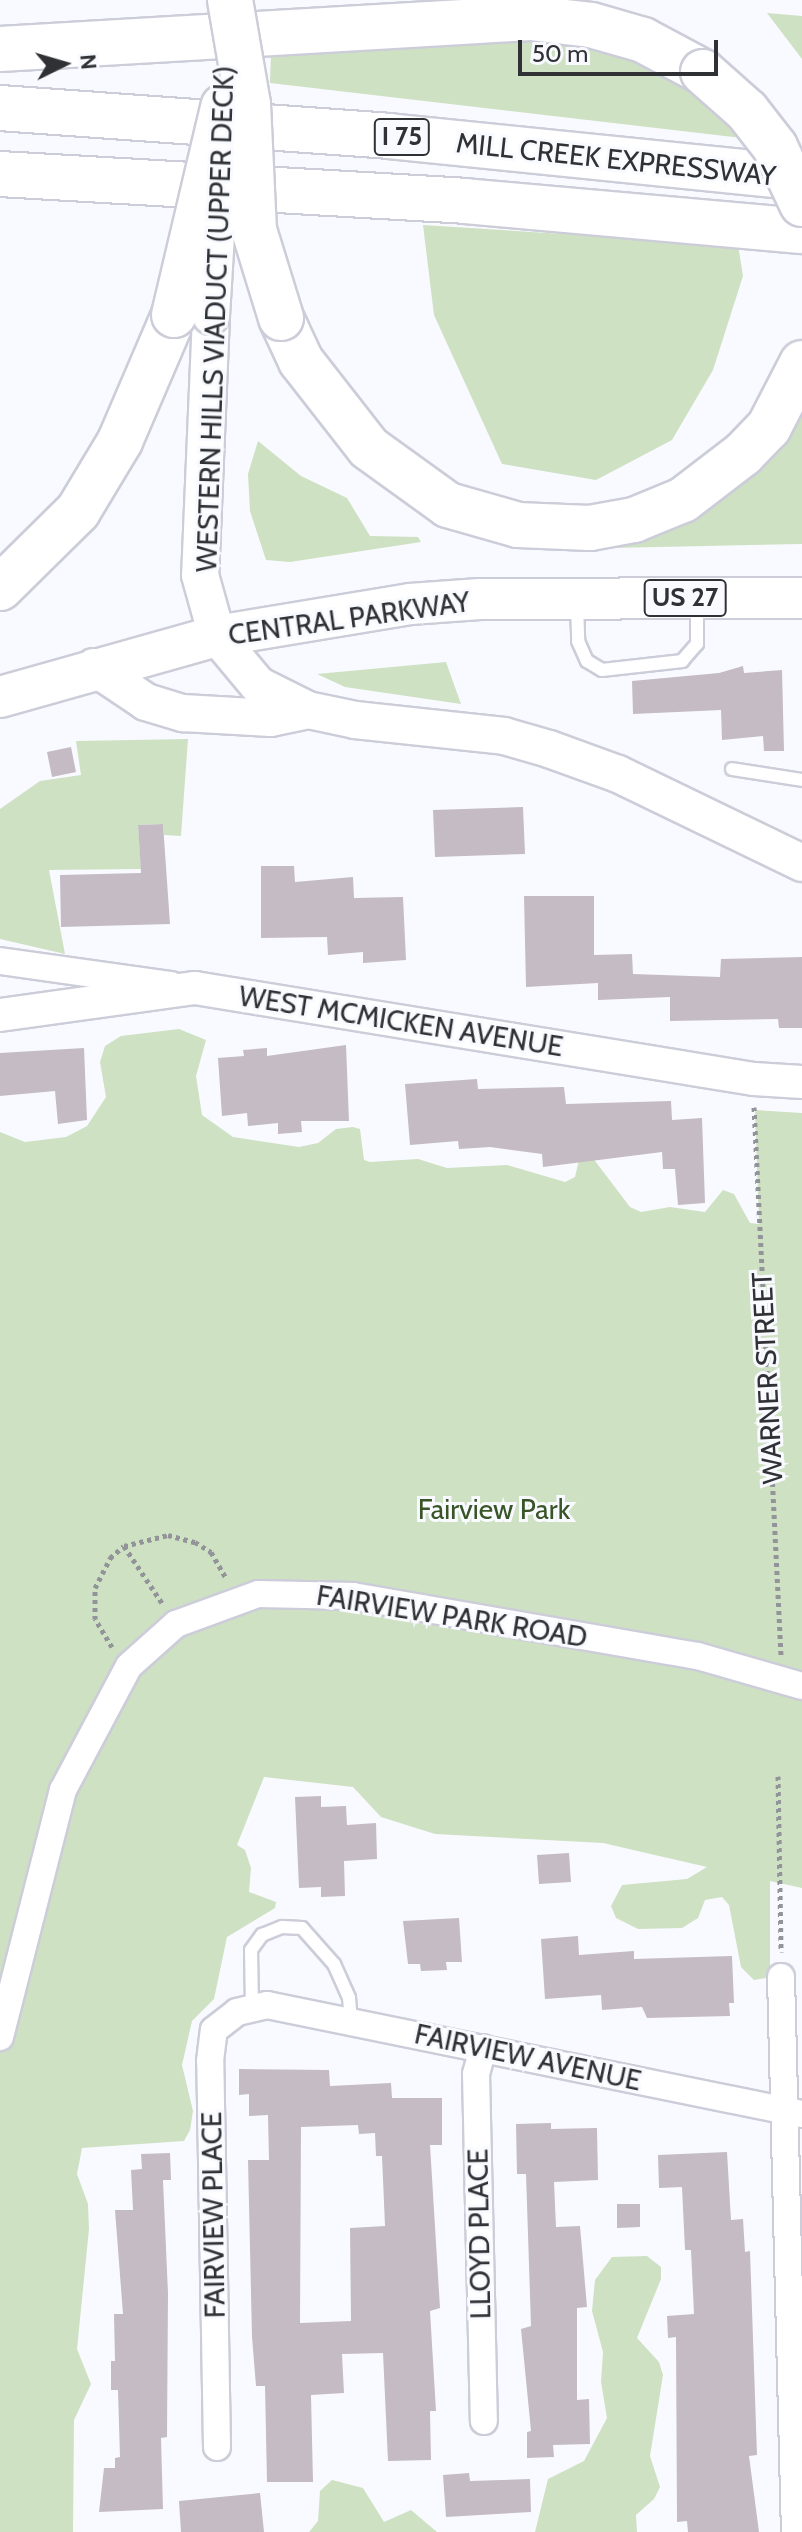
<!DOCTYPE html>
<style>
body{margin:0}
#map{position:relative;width:802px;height:2532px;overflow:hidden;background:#f9faff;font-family:Cabin,sans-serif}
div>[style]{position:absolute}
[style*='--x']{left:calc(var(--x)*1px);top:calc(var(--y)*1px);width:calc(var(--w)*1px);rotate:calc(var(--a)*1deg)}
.green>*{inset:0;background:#cee1c3}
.building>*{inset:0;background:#c4bbc5}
.path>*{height:5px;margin-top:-2.5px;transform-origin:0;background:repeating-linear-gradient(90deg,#939499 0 4px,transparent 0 8px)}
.roads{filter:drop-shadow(2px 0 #cccdd9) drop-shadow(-2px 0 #cccdd9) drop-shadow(0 2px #cccdd9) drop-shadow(0 -2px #cccdd9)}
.service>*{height:12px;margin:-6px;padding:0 6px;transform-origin:6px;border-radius:6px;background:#fff}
.minor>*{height:26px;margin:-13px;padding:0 13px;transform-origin:13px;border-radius:13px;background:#fff}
.tertiary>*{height:32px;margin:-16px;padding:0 16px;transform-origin:16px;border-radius:16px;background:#fff}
.secondary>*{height:36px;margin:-18px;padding:0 18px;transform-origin:18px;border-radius:18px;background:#fff}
.primary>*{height:40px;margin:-20px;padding:0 20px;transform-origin:20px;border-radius:20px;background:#fff}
.motorway>*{height:44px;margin:-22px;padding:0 22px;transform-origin:22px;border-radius:22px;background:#fff}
.bridges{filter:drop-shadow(2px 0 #cccdd9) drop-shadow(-2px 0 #cccdd9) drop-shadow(0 2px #cccdd9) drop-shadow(0 -2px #cccdd9)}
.secondary-bridge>*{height:36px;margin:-18px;padding:0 18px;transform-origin:18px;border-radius:18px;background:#fff}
.motorway-bridge>*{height:44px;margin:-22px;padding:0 22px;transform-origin:22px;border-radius:22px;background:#fff}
span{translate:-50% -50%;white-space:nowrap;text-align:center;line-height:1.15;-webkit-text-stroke:6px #f9faff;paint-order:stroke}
.shield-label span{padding:2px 6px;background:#f9faff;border:2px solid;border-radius:6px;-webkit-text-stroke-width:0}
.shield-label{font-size:26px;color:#303135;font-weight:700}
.street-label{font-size:28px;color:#303135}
.park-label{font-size:28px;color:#395426}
.north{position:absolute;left:24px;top:24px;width:80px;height:80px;-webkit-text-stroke:6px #f9faff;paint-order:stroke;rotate:85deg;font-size:22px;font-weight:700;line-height:32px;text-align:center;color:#303135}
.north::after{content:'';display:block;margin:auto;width:28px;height:36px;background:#303135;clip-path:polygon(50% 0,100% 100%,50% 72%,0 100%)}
.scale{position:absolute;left:518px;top:40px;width:200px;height:36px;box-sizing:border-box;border:4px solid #303135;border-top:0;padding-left:10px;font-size:24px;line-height:28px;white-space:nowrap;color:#303135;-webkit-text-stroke:6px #f9faff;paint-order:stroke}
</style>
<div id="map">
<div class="green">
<i style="clip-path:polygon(767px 13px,802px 16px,802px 59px)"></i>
<i style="clip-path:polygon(533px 35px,632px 55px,717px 101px,742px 138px,270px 83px,271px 53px)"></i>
<i style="clip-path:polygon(423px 225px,738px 245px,743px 276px,713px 370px,672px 440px,596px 480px,502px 464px,434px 315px)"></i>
<i style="clip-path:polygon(802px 403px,802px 544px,611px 548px,685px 522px,773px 458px)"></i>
<i style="clip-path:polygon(258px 441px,301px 476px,347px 498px,370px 536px,418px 537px,421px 542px,290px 562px,266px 560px,250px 511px,248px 474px)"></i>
<i style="clip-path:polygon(446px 662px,461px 704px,345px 687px,317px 674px)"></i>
<i style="clip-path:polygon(188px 739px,181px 836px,164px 835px,163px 824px,138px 825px,141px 869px,49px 870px,65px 954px,0 939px,0 809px,40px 781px,81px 775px,76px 741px)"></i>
<i style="clip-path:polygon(179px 1029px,206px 1040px,196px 1076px,202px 1115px,233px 1137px,299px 1147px,318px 1143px,336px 1129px,353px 1127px,360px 1129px,364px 1160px,370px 1162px,418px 1159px,447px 1168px,507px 1165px,565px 1182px,575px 1177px,579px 1160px,589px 1153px,630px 1207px,641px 1212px,670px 1207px,705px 1212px,723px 1190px,734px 1194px,750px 1223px,759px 1224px,755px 1110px,802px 1113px,802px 1888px,770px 1881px,770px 1967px,766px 1978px,754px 1980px,741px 1967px,729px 1905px,722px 1897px,705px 1900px,698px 1918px,682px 1928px,638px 1929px,616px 1918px,611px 1906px,622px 1885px,687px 1879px,707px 1867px,603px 1843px,435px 1834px,381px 1817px,353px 1787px,264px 1777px,237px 1845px,245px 1850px,251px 1868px,249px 1892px,276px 1902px,275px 1908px,227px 1937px,214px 1999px,192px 2021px,182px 2065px,193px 2111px,190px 2130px,184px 2141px,82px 2148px,77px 2174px,88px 2204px,89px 2229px,77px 2349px,91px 2384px,74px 2420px,73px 2532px,0 2532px,0 1132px,25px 1142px,66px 1137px,87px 1126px,106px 1097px,100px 1062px,105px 1046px,121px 1036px)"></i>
<i style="clip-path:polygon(647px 2256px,661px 2267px,661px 2279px,637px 2338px,659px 2362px,663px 2375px,650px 2456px,660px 2487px,654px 2499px,636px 2515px,637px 2532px,535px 2532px,548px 2479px,584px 2461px,607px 2418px,601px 2382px,603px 2352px,592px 2311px,595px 2280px,612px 2257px)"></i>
<i style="clip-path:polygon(332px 2480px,363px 2488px,384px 2522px,411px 2510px,437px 2532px,309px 2532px,318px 2521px,320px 2491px)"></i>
</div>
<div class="building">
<i style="clip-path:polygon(743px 666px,744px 673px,782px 670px,784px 751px,764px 751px,763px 736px,722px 740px,721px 710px,633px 714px,632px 681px,719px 673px)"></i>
<i style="clip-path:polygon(71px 747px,76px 772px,52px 777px,47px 752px)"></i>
<i style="clip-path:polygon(523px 807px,525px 854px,435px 857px,433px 810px)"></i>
<i style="clip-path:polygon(163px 824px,170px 924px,61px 927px,60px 875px,141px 873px,138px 825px)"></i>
<i style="clip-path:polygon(261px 866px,294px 866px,295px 882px,353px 877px,354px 898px,403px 897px,406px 960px,363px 963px,363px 952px,328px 955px,327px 937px,261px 938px)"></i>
<i style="clip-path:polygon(524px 896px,594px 896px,594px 955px,632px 954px,633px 974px,720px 977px,721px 959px,802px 957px,802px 1028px,779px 1028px,778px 1019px,670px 1021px,670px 997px,598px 1000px,598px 983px,526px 987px)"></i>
<i style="clip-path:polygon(346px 1045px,349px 1121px,301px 1121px,302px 1132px,278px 1134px,278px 1123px,248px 1126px,247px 1113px,222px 1116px,218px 1058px,244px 1056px,243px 1050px,267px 1048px,267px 1056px)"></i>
<i style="clip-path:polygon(84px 1048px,87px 1120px,58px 1124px,55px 1091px,0 1096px,0 1053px)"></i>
<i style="clip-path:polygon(477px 1079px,478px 1089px,564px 1087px,566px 1104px,671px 1101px,672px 1120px,702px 1118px,705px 1203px,678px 1205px,675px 1169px,663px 1169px,662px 1152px,543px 1167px,542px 1154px,490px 1147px,459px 1149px,458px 1141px,410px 1145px,405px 1084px)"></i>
<i style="clip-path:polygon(321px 1796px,321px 1807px,346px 1806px,347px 1825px,376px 1823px,377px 1859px,344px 1861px,345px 1896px,321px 1897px,321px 1887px,299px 1888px,295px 1797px)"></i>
<i style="clip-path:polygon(569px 1853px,571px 1882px,539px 1884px,537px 1855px)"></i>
<i style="clip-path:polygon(459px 1918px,462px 1962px,446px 1962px,447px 1970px,421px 1971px,420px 1964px,408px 1964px,403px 1921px)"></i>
<i style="clip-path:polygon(578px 1936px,579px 1955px,634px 1951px,634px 1959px,732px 1956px,734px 2003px,729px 2003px,730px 2016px,647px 2018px,642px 2007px,602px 2010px,601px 1995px,545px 1999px,541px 1939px)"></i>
<i style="clip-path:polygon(evenodd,239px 2069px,329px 2070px,330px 2086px,391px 2083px,392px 2098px,442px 2098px,442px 2145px,430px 2145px,440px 2308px,430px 2311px,436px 2411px,430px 2411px,431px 2460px,388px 2461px,383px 2353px,342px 2354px,344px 2393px,311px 2395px,313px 2482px,267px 2482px,265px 2386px,256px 2386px,252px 2337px,248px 2160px,269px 2160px,268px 2115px,249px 2116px,249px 2094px,239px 2095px,239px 2069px,358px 2125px,359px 2134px,375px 2133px,376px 2156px,382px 2156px,385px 2226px,350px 2228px,351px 2321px,300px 2323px,301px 2127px,358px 2125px)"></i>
<i style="clip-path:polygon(551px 2123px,551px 2129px,597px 2128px,598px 2180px,554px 2182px,556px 2227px,580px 2226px,587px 2307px,577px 2308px,577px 2400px,589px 2399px,590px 2444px,553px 2445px,554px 2457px,527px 2458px,527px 2432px,531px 2431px,521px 2329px,531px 2326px,526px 2174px,517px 2174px,516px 2124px)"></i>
<i style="clip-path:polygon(727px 2152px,731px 2220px,743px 2219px,745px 2252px,750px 2251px,757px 2455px,749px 2456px,759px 2532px,688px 2532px,687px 2521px,677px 2522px,676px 2337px,668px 2338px,667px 2316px,694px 2314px,691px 2250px,685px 2250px,682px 2187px,659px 2188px,658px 2155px)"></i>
<i style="clip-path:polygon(170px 2153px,171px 2180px,163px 2180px,168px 2293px,167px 2437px,161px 2438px,163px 2509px,99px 2512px,104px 2468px,115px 2468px,115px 2458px,120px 2457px,118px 2390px,111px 2390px,111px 2361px,115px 2361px,114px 2314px,123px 2314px,115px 2210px,133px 2210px,131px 2170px,142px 2169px,141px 2154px)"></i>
<i style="clip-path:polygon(617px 2204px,640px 2204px,640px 2227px,617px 2228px)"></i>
<i style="clip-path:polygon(469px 2473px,470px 2481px,530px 2479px,531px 2512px,446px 2517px,443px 2475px)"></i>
<i style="clip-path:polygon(260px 2493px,264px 2532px,181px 2532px,179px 2501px)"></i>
</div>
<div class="path">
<i style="--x:754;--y:1107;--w:550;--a:87.18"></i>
<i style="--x:124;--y:1546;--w:69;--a:56.3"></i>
<i style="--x:112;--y:1647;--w:33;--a:-121"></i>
<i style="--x:95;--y:1619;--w:31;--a:-90"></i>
<i style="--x:95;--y:1588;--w:34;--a:-63"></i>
<i style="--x:110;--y:1558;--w:18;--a:-41"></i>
<i style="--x:124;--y:1546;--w:45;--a:-14"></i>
<i style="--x:168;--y:1535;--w:28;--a:15"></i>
<i style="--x:195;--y:1542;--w:19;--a:32"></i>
<i style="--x:211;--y:1552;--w:30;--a:60"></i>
<i style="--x:778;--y:1776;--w:176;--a:89"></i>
</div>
<div class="roads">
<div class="service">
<i style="--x:577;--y:605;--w:36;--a:88"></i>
<i style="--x:578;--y:641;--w:22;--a:66"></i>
<i style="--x:587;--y:661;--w:17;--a:31"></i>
<i style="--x:602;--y:670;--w:81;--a:-6.4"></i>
<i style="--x:682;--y:661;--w:23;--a:-49"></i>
<i style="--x:697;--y:644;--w:39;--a:-90"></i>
<i style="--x:732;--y:769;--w:71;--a:8.9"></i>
<i style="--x:252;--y:2006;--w:56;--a:-91"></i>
<i style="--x:251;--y:1950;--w:19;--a:-54"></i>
<i style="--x:262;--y:1935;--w:22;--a:-22"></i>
<i style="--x:282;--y:1927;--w:20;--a:3"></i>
<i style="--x:302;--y:1928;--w:48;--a:48.4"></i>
<i style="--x:334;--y:1964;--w:37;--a:66"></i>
<i style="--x:349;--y:1998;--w:24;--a:85"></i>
</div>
<div class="minor">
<i style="--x:0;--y:961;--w:173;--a:8"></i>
<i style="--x:781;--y:1977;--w:555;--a:88.56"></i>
<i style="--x:0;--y:2037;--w:255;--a:-75.7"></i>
<i style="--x:63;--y:1790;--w:140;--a:-62"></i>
<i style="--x:129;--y:1666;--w:63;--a:-41.8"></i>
<i style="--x:176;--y:1624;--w:87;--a:-20.1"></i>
<i style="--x:258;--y:1594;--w:95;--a:1.2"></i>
<i style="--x:353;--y:1596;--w:350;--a:9.9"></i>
<i style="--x:698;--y:1656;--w:108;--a:16.1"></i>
<i style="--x:483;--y:2048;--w:27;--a:105"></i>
<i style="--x:476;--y:2074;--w:347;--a:88.7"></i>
<i style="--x:217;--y:2447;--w:386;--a:-91"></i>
<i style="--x:210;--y:2061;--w:31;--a:-83"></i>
<i style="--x:214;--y:2030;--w:29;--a:-38"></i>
<i style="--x:237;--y:2012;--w:31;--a:-13"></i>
<i style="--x:267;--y:2005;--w:546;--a:11.52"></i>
</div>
<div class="tertiary">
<i style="--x:0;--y:1015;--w:197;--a:-7.9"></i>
<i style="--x:195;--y:988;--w:566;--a:9.25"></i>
<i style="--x:754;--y:1079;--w:48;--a:3.6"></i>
</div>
<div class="secondary">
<i style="--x:211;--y:316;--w:259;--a:92.4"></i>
<i style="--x:200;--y:575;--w:63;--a:74.4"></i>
<i style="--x:217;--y:636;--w:64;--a:50.1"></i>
<i style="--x:258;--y:685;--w:56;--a:26.6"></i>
<i style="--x:308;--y:710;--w:48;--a:12"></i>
<i style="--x:355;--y:720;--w:150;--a:6.1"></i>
<i style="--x:504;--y:736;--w:47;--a:16.1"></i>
<i style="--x:549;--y:749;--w:73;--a:19.9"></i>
<i style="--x:618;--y:774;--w:204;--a:25.8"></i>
<i style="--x:94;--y:667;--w:63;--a:33.9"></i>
<i style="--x:146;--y:702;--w:39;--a:17"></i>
<i style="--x:183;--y:713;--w:88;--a:3.3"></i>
<i style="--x:271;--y:718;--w:38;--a:-12"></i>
</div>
<div class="primary">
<i style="--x:0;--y:697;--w:225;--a:-15.7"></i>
<i style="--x:217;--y:636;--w:196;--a:-9.4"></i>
<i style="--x:410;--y:604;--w:70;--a:-4.1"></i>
<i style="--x:480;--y:599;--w:322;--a:-0.2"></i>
</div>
<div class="motorway">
<i style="--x:0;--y:49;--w:531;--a:-3.35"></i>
<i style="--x:530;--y:18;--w:61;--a:6.5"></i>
<i style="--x:591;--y:25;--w:54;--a:16.1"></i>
<i style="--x:643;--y:40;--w:68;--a:28.1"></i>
<i style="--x:0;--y:108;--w:390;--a:4.1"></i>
<i style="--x:389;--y:136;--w:415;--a:5.8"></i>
<i style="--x:0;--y:174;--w:466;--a:3.3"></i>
<i style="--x:465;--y:201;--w:338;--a:5.1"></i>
<i style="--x:281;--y:318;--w:47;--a:65.1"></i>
<i style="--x:301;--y:361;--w:110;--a:52"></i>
<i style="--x:369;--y:448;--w:97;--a:35.8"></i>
<i style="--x:448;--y:505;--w:73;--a:15.9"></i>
<i style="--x:518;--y:525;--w:72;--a:2.4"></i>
<i style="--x:590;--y:528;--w:45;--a:-10.3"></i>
<i style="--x:634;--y:520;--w:53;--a:-22.2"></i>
<i style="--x:683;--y:500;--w:76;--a:-37.5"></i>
<i style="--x:743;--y:454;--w:37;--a:-46"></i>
<i style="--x:769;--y:427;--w:72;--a:-62.7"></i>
<i style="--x:0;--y:588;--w:110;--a:-44.6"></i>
<i style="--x:78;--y:511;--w:82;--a:-59"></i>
<i style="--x:120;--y:441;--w:137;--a:-66.8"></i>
</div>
</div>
<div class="bridges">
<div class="secondary-bridge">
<i style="--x:211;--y:316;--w:130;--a:-86.5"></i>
</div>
<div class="motorway-bridge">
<i style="--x:230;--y:0;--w:106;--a:80.2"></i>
<i style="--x:248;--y:104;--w:126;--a:87.3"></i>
<i style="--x:254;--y:230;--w:92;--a:72.9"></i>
<i style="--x:703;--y:72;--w:59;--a:41.6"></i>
<i style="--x:747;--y:111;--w:46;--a:52.1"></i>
<i style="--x:775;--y:147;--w:63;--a:64.7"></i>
<i style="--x:174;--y:315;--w:214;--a:-76.7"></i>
</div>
</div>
<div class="shield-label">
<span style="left:402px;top:137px">I 75</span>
<span style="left:685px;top:598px">US 27</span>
</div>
<div class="street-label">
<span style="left:616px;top:159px;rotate:6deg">MILL CREEK EXPRESSWAY</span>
<span style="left:215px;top:319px;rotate:-88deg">WESTERN HILLS VIADUCT (UPPER DECK)</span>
<span style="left:349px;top:618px;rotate:-8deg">CENTRAL PARKWAY</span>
<span style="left:401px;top:1021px;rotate:9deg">WEST MCMICKEN AVENUE</span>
<span style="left:767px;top:1378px;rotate:-93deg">WARNER STREET</span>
<span style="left:452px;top:1616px;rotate:9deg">FAIRVIEW PARK ROAD</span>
<span style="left:528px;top:2057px;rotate:12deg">FAIRVIEW AVENUE</span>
<span style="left:213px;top:2215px;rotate:-91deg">FAIRVIEW PLACE</span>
<span style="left:479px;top:2234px;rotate:-91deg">LLOYD PLACE</span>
</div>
<div class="park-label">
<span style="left:494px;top:1509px">Fairview Park</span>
</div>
<div class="north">N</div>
<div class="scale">50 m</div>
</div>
